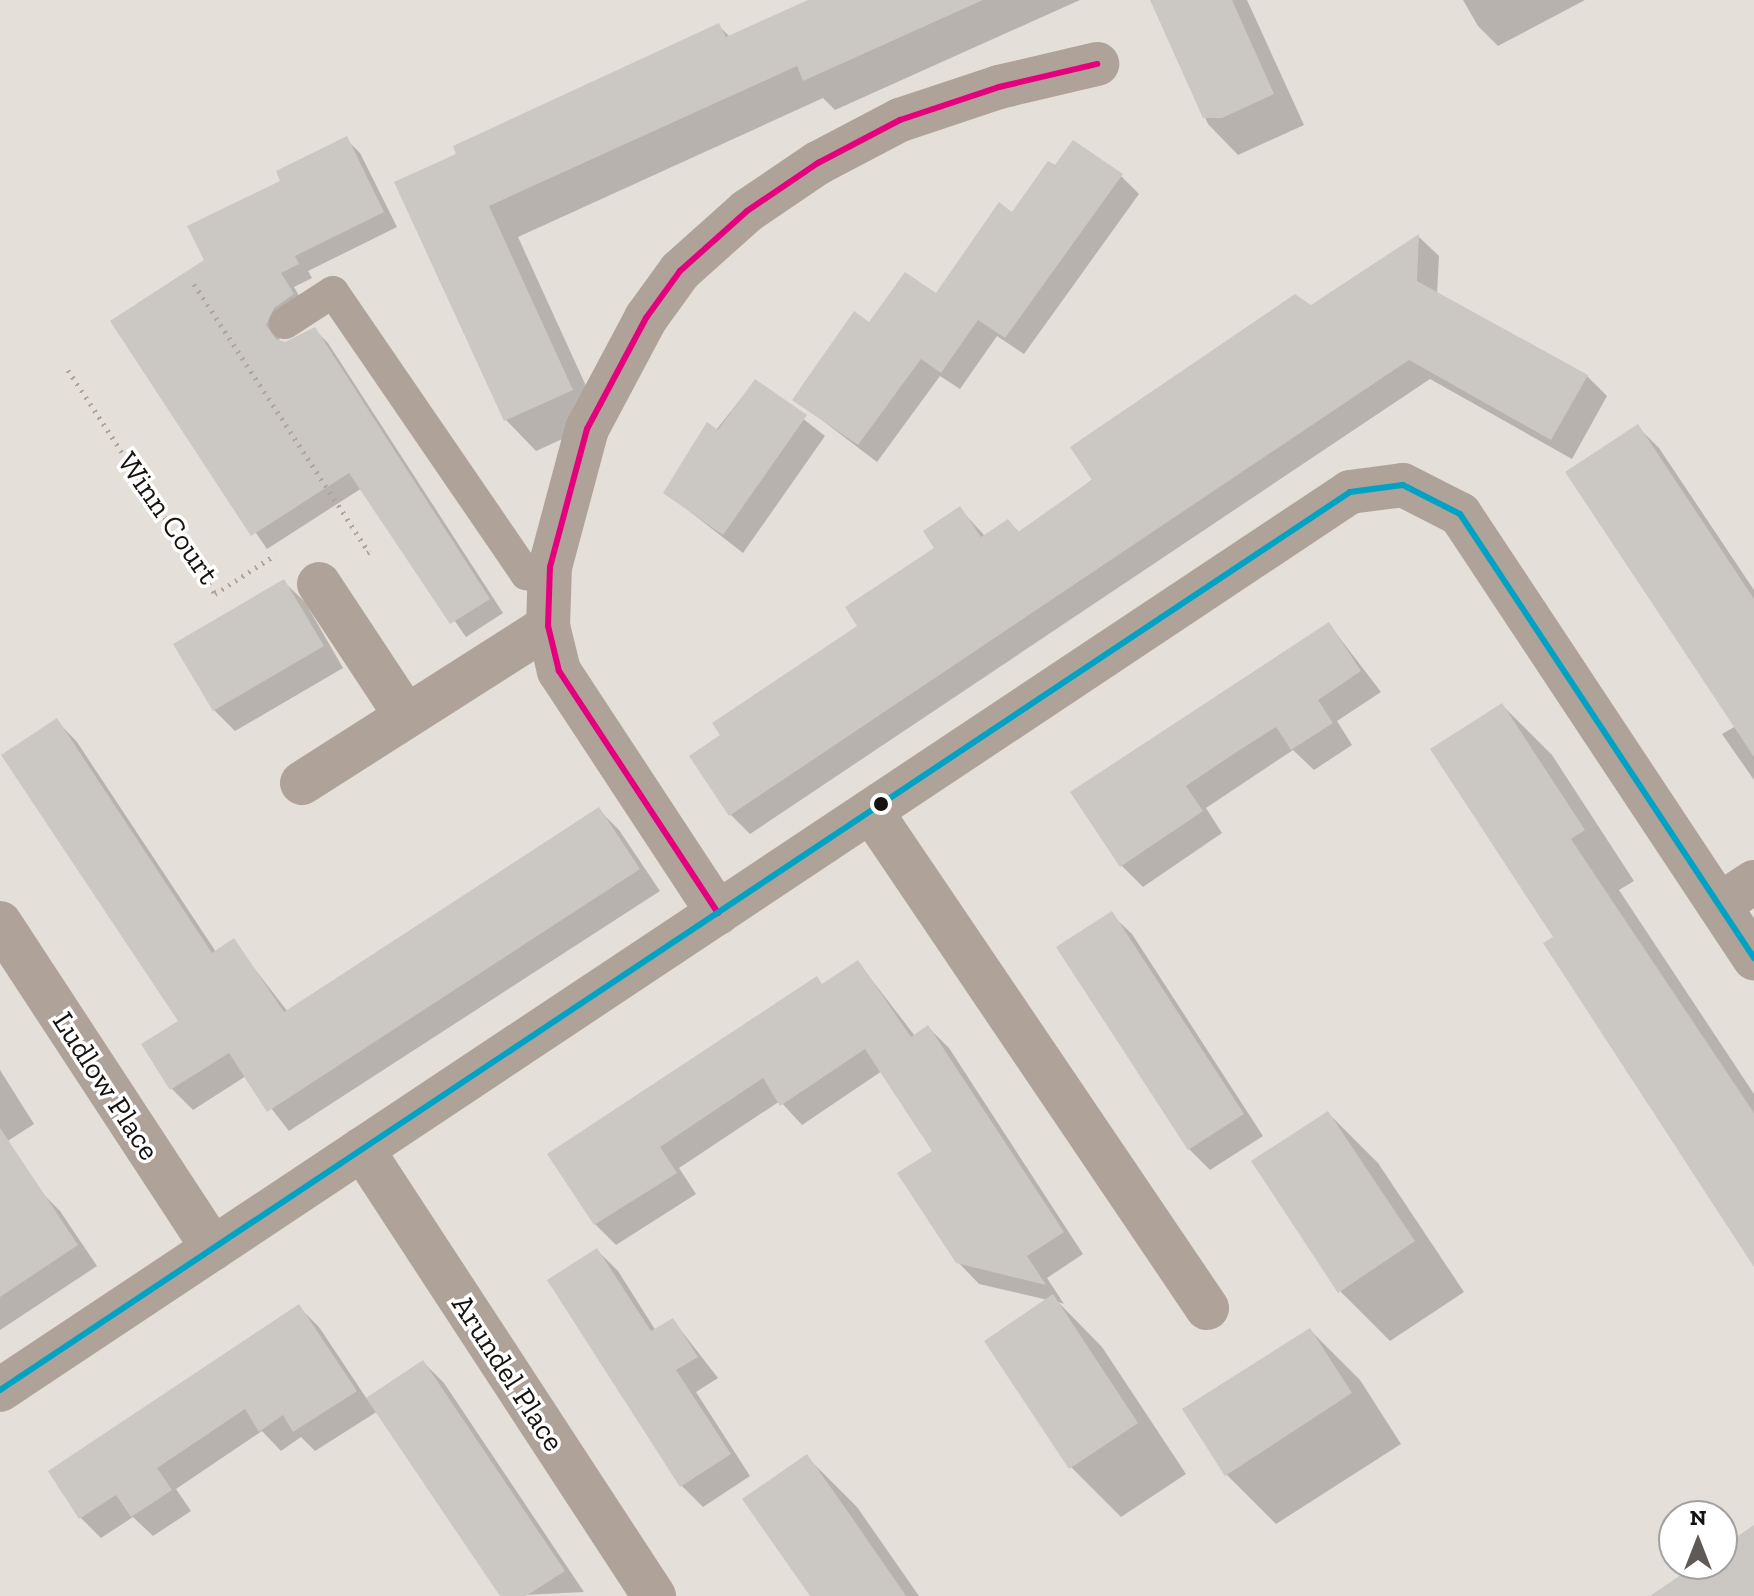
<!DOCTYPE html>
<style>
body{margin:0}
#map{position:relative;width:1754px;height:1596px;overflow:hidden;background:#e5dfda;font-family:"Zilla Slab",serif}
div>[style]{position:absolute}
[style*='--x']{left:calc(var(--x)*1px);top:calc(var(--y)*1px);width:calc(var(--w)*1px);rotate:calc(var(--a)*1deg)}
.shadow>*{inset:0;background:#0003}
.building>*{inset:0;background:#cbc7c3}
.path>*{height:5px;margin-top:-2.5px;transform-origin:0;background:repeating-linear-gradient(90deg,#aea69e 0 2px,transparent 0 8px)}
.service>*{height:32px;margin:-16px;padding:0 16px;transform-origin:16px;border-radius:16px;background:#afa399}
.minor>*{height:44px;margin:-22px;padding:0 22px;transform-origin:22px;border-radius:22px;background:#afa399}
.bus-1>*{height:6px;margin:-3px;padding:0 3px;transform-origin:3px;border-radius:3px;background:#e5007d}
.bus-2>*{height:6px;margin:-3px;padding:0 3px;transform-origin:3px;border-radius:3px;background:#01a2c4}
.dots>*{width:22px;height:22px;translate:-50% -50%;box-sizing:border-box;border:4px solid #fff;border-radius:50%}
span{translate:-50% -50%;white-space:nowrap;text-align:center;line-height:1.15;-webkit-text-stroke:7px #fff;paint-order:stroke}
.street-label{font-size:30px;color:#171310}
.north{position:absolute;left:1658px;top:1500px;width:80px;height:80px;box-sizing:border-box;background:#fff;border:2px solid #a2a19f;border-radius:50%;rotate:0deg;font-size:22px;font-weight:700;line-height:32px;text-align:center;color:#171310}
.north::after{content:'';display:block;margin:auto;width:28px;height:36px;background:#5f5a57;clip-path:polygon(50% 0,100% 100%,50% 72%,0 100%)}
</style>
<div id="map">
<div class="shadow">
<i style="clip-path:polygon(813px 0,1080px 0,835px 110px,823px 98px,518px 237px,602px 421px,536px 451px,506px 420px,397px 183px,719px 26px,730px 37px)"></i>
<i style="clip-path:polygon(1152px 0,1247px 0,1304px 125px,1238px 155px,1208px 124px)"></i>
<i style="clip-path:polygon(1463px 0,1585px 0,1498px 46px,1478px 26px)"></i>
<i style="clip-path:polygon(346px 139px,360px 153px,397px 227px,308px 271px,312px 278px,294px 287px,307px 309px,288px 322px,279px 340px,285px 344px,314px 329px,328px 343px,503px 613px,466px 637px,362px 488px,267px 549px,112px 322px,206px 261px,283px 182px)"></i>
<i style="clip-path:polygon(1055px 168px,1121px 176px,1139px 194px,1024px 354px,997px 336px,960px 389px,940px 376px,877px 462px,794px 399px,869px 325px,936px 296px)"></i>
<i style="clip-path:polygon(1419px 237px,1439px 256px,1437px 294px,1587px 376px,1607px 396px,1572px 459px,1430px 379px,750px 834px,730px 814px,860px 627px,936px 548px,960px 509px,985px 536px,1008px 521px,1020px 533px)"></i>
<i style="clip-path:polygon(755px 381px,825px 436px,743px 553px,666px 493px)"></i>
<i style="clip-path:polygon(1638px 427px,1659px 448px,1754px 590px,1754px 780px,1722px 734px,1736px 726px)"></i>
<i style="clip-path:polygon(284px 582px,305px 602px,343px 668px,235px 731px,214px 710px,176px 645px)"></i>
<i style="clip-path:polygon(1329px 624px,1381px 692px,1337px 721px,1352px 745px,1314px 770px,1293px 750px,1206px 808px,1222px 833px,1143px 887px,1122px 866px,1073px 793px)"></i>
<i style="clip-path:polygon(1502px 705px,1552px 755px,1634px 881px,1619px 890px,1754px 1094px,1754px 1256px,1555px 937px)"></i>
<i style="clip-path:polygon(57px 721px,77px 742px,216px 952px,233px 941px,288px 1012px,598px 809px,619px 830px,660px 891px,289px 1131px,246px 1076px,193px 1110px,172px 1089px,144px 1045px,180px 1022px)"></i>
<i style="clip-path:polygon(1111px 914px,1132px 934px,1263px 1136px,1210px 1170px,1189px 1149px)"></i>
<i style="clip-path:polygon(858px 962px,915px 1036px,928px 1027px,949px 1048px,1083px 1254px,1047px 1278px,1064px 1304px,1058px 1302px,1102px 1347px,1186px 1474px,1121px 1517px,1071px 1467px,1048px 1300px,979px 1284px,958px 1262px,935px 1151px,882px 1071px,802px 1125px,780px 1101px,679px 1168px,696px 1194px,616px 1245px,595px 1224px,550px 1155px)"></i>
<i style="clip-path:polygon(0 1070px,34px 1124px,0 1146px)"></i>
<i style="clip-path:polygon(1328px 1113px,1378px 1163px,1464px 1292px,1390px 1341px,1340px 1291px)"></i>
<i style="clip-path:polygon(39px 1190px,60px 1211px,97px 1266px,0 1330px,0 1216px)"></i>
<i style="clip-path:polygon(597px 1250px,618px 1271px,656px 1331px,673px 1320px,718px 1378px,696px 1392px,750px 1476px,703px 1507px,682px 1486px,550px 1280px)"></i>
<i style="clip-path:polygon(299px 1307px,319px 1327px,367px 1399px,423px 1362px,444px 1383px,584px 1592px,502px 1596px,378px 1411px,315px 1451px,301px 1437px,281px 1451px,262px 1431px,176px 1489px,191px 1511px,153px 1536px,133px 1517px,101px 1538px,81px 1518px,50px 1471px)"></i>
<i style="clip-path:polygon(1310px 1330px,1360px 1380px,1401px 1444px,1276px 1524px,1226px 1474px)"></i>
<i style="clip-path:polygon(807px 1457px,857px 1507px,919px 1596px,812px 1596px)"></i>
</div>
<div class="building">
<i style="clip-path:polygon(808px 0,983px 0,803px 81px,797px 66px,489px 206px,573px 390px,504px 421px,394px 182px,456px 154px,453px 146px,719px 23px,726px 37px)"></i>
<i style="clip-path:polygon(1150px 0,1232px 0,1274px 94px,1222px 118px,1203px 118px)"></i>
<i style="clip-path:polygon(347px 136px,384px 212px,295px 256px,299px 264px,281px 273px,294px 294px,274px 308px,266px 325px,276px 339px,285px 342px,315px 327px,490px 599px,450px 624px,349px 473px,251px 536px,110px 321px,204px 260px,187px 226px,280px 181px,276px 171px)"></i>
<i style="clip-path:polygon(1073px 140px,1123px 174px,1005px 338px,978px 320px,941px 373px,921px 359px,858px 445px,792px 400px,854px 311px,869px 322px,905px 272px,936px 293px,999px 202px,1012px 212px,1048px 161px,1055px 165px)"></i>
<i style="clip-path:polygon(1419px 234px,1417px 281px,1588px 375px,1551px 440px,1409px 360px,729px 816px,689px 756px,720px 735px,712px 723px,857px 626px,845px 607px,934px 548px,923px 531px,960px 506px,981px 537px,1008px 519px,1018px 532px,1092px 480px,1070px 447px,1295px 294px,1311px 305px)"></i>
<i style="clip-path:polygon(755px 379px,807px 415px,723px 535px,663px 493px,707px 422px,718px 430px)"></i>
<i style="clip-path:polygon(1638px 424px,1754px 599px,1754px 757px,1565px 472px)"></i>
<i style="clip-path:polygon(284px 579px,324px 646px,213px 711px,173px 644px)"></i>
<i style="clip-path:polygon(1329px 622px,1361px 671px,1318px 700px,1333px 723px,1291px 750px,1276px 727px,1232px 755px,1186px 786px,1203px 811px,1120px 867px,1070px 792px)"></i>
<i style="clip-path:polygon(1502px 703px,1585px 830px,1571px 839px,1754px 1113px,1754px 1267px,1543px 943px,1553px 937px,1430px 749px)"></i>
<i style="clip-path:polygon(57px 718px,212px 953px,234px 938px,284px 1012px,599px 807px,640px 869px,267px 1112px,229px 1053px,170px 1090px,141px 1044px,178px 1021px,1px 755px)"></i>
<i style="clip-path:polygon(1112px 911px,1244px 1114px,1188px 1150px,1056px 947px)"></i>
<i style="clip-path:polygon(858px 960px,911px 1037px,928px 1025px,1064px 1232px,1027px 1256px,1046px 1285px,956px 1263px,897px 1173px,932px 1151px,865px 1049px,780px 1106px,763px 1078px,660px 1147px,677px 1173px,594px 1225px,547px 1154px,817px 976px,822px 984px)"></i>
<i style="clip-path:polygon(1328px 1111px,1415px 1241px,1338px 1293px,1251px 1161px)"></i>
<i style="clip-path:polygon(0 1128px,78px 1245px,0 1297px)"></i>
<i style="clip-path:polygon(597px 1248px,651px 1331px,673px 1318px,698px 1357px,676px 1370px,731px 1454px,680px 1487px,547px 1280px)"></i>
<i style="clip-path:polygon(1053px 1294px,1138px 1423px,1069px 1469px,984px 1341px)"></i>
<i style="clip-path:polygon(299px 1304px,357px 1391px,293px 1432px,283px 1415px,259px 1432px,245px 1409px,157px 1468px,172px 1490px,131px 1517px,116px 1495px,79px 1519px,48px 1471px)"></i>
<i style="clip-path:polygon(1310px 1328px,1352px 1393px,1225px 1476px,1182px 1409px)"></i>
<i style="clip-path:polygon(423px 1360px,565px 1571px,526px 1596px,500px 1596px,366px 1398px)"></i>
<i style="clip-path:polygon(807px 1454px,853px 1519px,906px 1596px,810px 1596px,742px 1499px)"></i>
<i style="clip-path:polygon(1754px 1525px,1754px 1596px,1650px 1596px,1697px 1564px,1722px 1564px,1722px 1547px)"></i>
</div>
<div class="path">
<i style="--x:194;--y:284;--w:320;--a:56.9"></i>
<i style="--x:369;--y:552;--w:7;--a:146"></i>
<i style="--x:68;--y:370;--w:268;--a:56.7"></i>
<i style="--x:215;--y:594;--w:72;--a:-33"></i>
</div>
<div class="service">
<i style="--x:285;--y:323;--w:57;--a:-32.9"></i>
<i style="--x:333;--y:292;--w:342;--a:55.6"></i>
<i style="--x:526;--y:574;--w:23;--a:10"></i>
</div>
<div class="minor">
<i style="--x:319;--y:584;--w:158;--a:56.6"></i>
<i style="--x:302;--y:783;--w:292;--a:-32.5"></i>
<i style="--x:871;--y:811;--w:600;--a:55.94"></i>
<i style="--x:1719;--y:905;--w:42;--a:-33.3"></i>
<i style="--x:718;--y:913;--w:290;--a:-123.3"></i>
<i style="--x:559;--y:671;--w:46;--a:-103.7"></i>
<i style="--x:548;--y:626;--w:59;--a:-88.1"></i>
<i style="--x:550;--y:567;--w:143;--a:-75"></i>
<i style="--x:587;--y:429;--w:126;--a:-62"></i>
<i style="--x:646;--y:318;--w:58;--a:-54.1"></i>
<i style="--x:680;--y:271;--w:90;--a:-41.8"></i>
<i style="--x:747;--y:211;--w:86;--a:-34.1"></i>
<i style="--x:818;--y:163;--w:93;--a:-27.7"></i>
<i style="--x:900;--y:120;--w:104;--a:-18.4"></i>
<i style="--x:999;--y:87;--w:101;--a:-13.2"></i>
<i style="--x:0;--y:923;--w:389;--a:56.8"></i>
<i style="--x:362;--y:1149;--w:534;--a:56.85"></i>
<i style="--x:0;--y:1390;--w:1621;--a:-33.63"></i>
<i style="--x:1350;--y:492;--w:53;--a:-7.5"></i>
<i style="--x:1403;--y:485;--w:64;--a:27"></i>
<i style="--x:1460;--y:514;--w:533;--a:56.49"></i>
</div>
<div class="bus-1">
<i style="--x:718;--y:913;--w:290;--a:-123.3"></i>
<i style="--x:559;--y:671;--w:46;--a:-103.7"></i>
<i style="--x:548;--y:626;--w:59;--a:-88.1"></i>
<i style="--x:550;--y:567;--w:143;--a:-75"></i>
<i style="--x:587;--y:429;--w:126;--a:-62"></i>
<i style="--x:646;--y:318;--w:58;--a:-54.1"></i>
<i style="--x:680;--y:271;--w:90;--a:-41.8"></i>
<i style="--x:747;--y:211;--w:86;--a:-34.1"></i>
<i style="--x:818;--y:163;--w:93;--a:-27.7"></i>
<i style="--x:900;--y:120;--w:104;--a:-18.4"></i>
<i style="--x:999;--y:87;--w:101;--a:-13.2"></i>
</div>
<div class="bus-2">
<i style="--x:0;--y:1390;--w:1621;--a:-33.63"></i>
<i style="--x:1350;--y:492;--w:53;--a:-7.5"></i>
<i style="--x:1403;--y:485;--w:64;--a:27"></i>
<i style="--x:1460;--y:514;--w:533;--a:56.49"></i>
</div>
<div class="dots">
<i style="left:881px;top:804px;background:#171310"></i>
</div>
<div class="street-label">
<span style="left:168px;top:518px;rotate:55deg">Winn Court</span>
<span style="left:106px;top:1086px;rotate:57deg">Ludlow Place</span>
<span style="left:508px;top:1373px;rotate:57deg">Arundel Place</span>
</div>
<div class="north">N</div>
</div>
